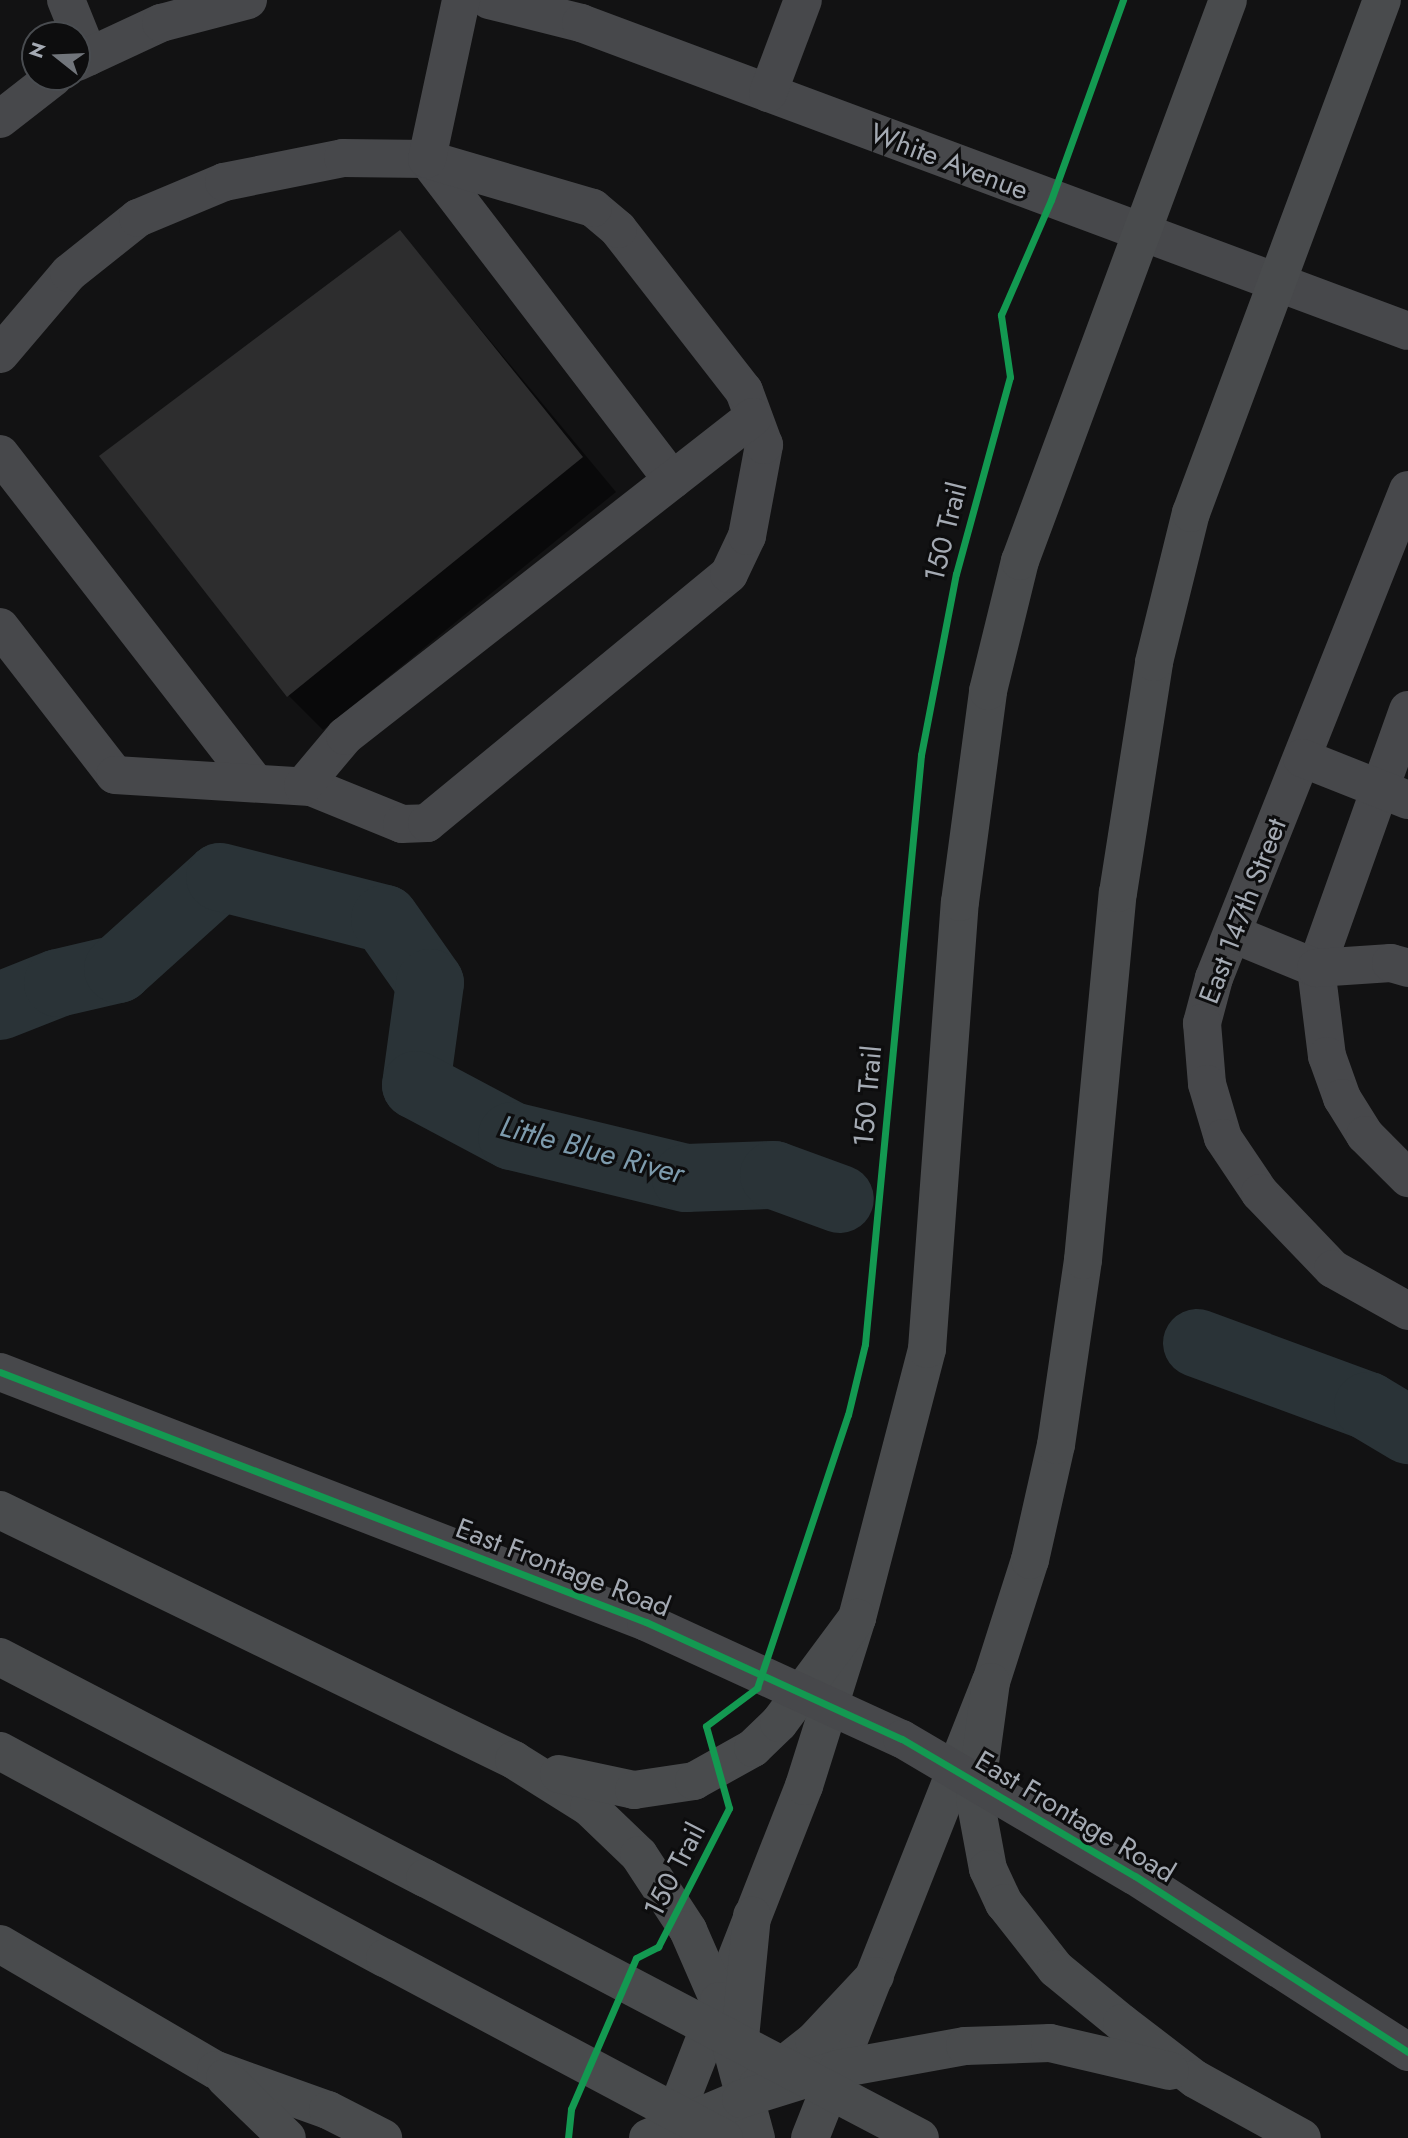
<!DOCTYPE html>
<style>
body{margin:0}
#map{position:relative;width:1408px;height:2138px;overflow:hidden;background:#121213;font-family:Jost,sans-serif}
div>[style]{position:absolute}
[style*='--x']{left:calc(var(--x)*1px);top:calc(var(--y)*1px);width:calc(var(--w)*1px);rotate:calc(var(--a)*1deg)}
.shadow>*{inset:0;background:#0007}
.river>*{height:68px;margin:-34px;padding:0 34px;transform-origin:34px;border-radius:34px;background:#2a3337}
.building>*{inset:0;background:#2d2d2e}
.minor>*{height:38px;margin:-19px;padding:0 19px;transform-origin:19px;border-radius:19px;background:#47484b}
.major>*{height:38px;margin:-19px;padding:0 19px;transform-origin:19px;border-radius:19px;background:#494b4d}
.highway>*{height:38px;margin:-19px;padding:0 19px;transform-origin:19px;border-radius:19px;background:#494b4d}
.minor-bridge>*{height:38px;margin:-19px;padding:0 19px;transform-origin:19px;border-radius:19px;background:#47484b}
.highway-bridge>*{height:38px;margin:-19px;padding:0 19px;transform-origin:19px;border-radius:19px;background:#494b4d}
.cycleway>*{height:7px;margin:-3.5px;padding:0 3.5px;transform-origin:3.5px;border-radius:3.5px;background:#139951}
span{translate:-50% -50%;white-space:nowrap;text-align:center;line-height:1.15;-webkit-text-stroke:6px #0d0d0e;paint-order:stroke}
.street-label{font-size:28px;color:#a4aab3}
.water-label{font-size:30px;color:#7d9bad;font-style:italic}
.north{position:absolute;left:21px;top:21px;width:70px;height:70px;box-sizing:border-box;background:#0d0d0e;border:2px solid #494c50;border-radius:50%;rotate:288deg;font-size:19px;font-weight:700;line-height:28px;text-align:center;color:#a4aab3}
.north::after{content:'';display:block;margin:auto;width:24px;height:32px;background:#71757b;clip-path:polygon(50% 0,100% 100%,50% 72%,0 100%)}
</style>
<div id="map">
<div class="shadow">
<i style="clip-path:polygon(400px 232px,616px 492px,323px 730px,289px 696px,101px 457px)"></i>
</div>
<div class="river">
<i style="--x:0;--y:1006;--w:62;--a:-21.6"></i>
<i style="--x:58;--y:983;--w:62;--a:-13.1"></i>
<i style="--x:118;--y:969;--w:137;--a:-42"></i>
<i style="--x:220;--y:877;--w:170;--a:14.3"></i>
<i style="--x:385;--y:919;--w:78;--a:54.9"></i>
<i style="--x:430;--y:983;--w:103;--a:97.8"></i>
<i style="--x:416;--y:1085;--w:109;--a:28"></i>
<i style="--x:512;--y:1136;--w:179;--a:13.6"></i>
<i style="--x:686;--y:1178;--w:88;--a:-2"></i>
<i style="--x:774;--y:1175;--w:70;--a:20"></i>
<i style="--x:1197;--y:1343;--w:182;--a:20.2"></i>
<i style="--x:1368;--y:1406;--w:47;--a:31"></i>
</div>
<div class="building">
<i style="clip-path:polygon(400px 230px,583px 457px,287px 697px,99px 456px)"></i>
</div>
<div class="minor">
<i style="--x:66;--y:0;--w:61;--a:68"></i>
<i style="--x:489;--y:0;--w:95;--a:14"></i>
<i style="--x:581;--y:23;--w:882;--a:20.43"></i>
<i style="--x:77;--y:62;--w:93;--a:-24.9"></i>
<i style="--x:161;--y:23;--w:90;--a:-14.8"></i>
<i style="--x:768;--y:93;--w:99;--a:-69.4"></i>
<i style="--x:0;--y:119;--w:68;--a:-37.9"></i>
<i style="--x:0;--y:354;--w:106;--a:-49.6"></i>
<i style="--x:69;--y:273;--w:88;--a:-38.6"></i>
<i style="--x:138;--y:218;--w:93;--a:-22.7"></i>
<i style="--x:224;--y:182;--w:121;--a:-11.4"></i>
<i style="--x:343;--y:158;--w:84;--a:0.7"></i>
<i style="--x:427;--y:159;--w:404;--a:52.6"></i>
<i style="--x:0;--y:454;--w:416;--a:52.2"></i>
<i style="--x:1408;--y:490;--w:525;--a:111.68"></i>
<i style="--x:1214;--y:978;--w:47;--a:104.9"></i>
<i style="--x:1202;--y:1023;--w:61;--a:85.3"></i>
<i style="--x:1207;--y:1084;--w:56;--a:73.5"></i>
<i style="--x:1223;--y:1138;--w:66;--a:56.1"></i>
<i style="--x:1260;--y:1193;--w:105;--a:46.2"></i>
<i style="--x:1333;--y:1269;--w:86;--a:29.2"></i>
<i style="--x:0;--y:627;--w:187;--a:52.2"></i>
<i style="--x:115;--y:775;--w:196;--a:3.5"></i>
<i style="--x:311;--y:787;--w:98;--a:22.1"></i>
<i style="--x:402;--y:824;--w:25;--a:-2"></i>
<i style="--x:427;--y:823;--w:391;--a:-39.5"></i>
<i style="--x:729;--y:574;--w:42;--a:-64.7"></i>
<i style="--x:747;--y:536;--w:93;--a:-79.4"></i>
<i style="--x:764;--y:445;--w:58;--a:-110.3"></i>
<i style="--x:744;--y:391;--w:205;--a:-127.9"></i>
<i style="--x:618;--y:229;--w:33;--a:-140"></i>
<i style="--x:593;--y:208;--w:173;--a:-163.6"></i>
<i style="--x:427;--y:159;--w:163;--a:-77.9"></i>
<i style="--x:1408;--y:710;--w:274;--a:109.6"></i>
<i style="--x:1316;--y:968;--w:89;--a:82.9"></i>
<i style="--x:1327;--y:1056;--w:45;--a:70.3"></i>
<i style="--x:1342;--y:1098;--w:44;--a:58.1"></i>
<i style="--x:1365;--y:1135;--w:61;--a:45"></i>
<i style="--x:1302;--y:758;--w:114;--a:21.6"></i>
<i style="--x:303;--y:786;--w:65;--a:-50"></i>
<i style="--x:345;--y:736;--w:518;--a:-38.02"></i>
<i style="--x:1233;--y:934;--w:90;--a:22.3"></i>
<i style="--x:1316;--y:968;--w:75;--a:-3.8"></i>
<i style="--x:1391;--y:963;--w:18;--a:16"></i>
<i style="--x:0;--y:1372;--w:693;--a:21.16"></i>
<i style="--x:1135;--y:1876;--w:325;--a:32.8"></i>
</div>
<div class="major">
<i style="--x:666;--y:2138;--w:378;--a:-68.6"></i>
<i style="--x:804;--y:1786;--w:176;--a:-72.5"></i>
<i style="--x:857;--y:1618;--w:278;--a:-75.4"></i>
<i style="--x:927;--y:1349;--w:448;--a:-85.8"></i>
<i style="--x:960;--y:902;--w:213;--a:-82.4"></i>
<i style="--x:988;--y:691;--w:134;--a:-76.2"></i>
<i style="--x:1020;--y:561;--w:598;--a:-69.66"></i>
<i style="--x:810;--y:2138;--w:491;--a:-68.4"></i>
<i style="--x:991;--y:1682;--w:128;--a:-72.3"></i>
<i style="--x:1030;--y:1560;--w:118;--a:-77.3"></i>
<i style="--x:1056;--y:1445;--w:187;--a:-81.7"></i>
<i style="--x:1083;--y:1260;--w:369;--a:-84.6"></i>
<i style="--x:1118;--y:893;--w:234;--a:-81.1"></i>
<i style="--x:1154;--y:662;--w:154;--a:-76.1"></i>
<i style="--x:1191;--y:513;--w:547;--a:-69.58"></i>
</div>
<div class="highway">
<i style="--x:0;--y:1510;--w:572;--a:25.94"></i>
<i style="--x:514;--y:1760;--w:89;--a:32.1"></i>
<i style="--x:589;--y:1807;--w:69;--a:43.8"></i>
<i style="--x:639;--y:1855;--w:90;--a:56.8"></i>
<i style="--x:688;--y:1930;--w:77;--a:66.4"></i>
<i style="--x:719;--y:2001;--w:142;--a:74.9"></i>
<i style="--x:0;--y:1657;--w:479;--a:27.5"></i>
<i style="--x:991;--y:1682;--w:118;--a:97.8"></i>
<i style="--x:975;--y:1799;--w:71;--a:79.5"></i>
<i style="--x:988;--y:1869;--w:38;--a:65"></i>
<i style="--x:1004;--y:1903;--w:84;--a:51.8"></i>
<i style="--x:1056;--y:1969;--w:85;--a:39.3"></i>
<i style="--x:1122;--y:2023;--w:92;--a:37.5"></i>
<i style="--x:1195;--y:2079;--w:122;--a:28.9"></i>
<i style="--x:0;--y:1751;--w:437;--a:28.3"></i>
<i style="--x:559;--y:1774;--w:77;--a:12"></i>
<i style="--x:634;--y:1790;--w:61;--a:-8.5"></i>
<i style="--x:694;--y:1781;--w:68;--a:-29.2"></i>
<i style="--x:753;--y:1748;--w:36;--a:-44"></i>
<i style="--x:779;--y:1723;--w:131;--a:-53.4"></i>
<i style="--x:0;--y:1944;--w:250;--a:30.3"></i>
<i style="--x:216;--y:2070;--w:119;--a:19.7"></i>
<i style="--x:328;--y:2110;--w:62;--a:27"></i>
<i style="--x:740;--y:2038;--w:123;--a:-84.4"></i>
<i style="--x:225;--y:2078;--w:86;--a:44.1"></i>
<i style="--x:758;--y:2085;--w:71;--a:-38.2"></i>
<i style="--x:814;--y:2041;--w:89;--a:-46.8"></i>
<i style="--x:648;--y:2138;--w:101;--a:-22.8"></i>
<i style="--x:741;--y:2099;--w:102;--a:-17.2"></i>
<i style="--x:838;--y:2069;--w:129;--a:-10.3"></i>
<i style="--x:965;--y:2046;--w:85;--a:-2"></i>
<i style="--x:1050;--y:2043;--w:123;--a:13.1"></i>
</div>
<div class="minor-bridge">
<i style="--x:646;--y:1622;--w:281;--a:24.6"></i>
<i style="--x:902;--y:1739;--w:270;--a:30.5"></i>
</div>
<div class="highway-bridge">
<i style="--x:425;--y:1878;--w:559;--a:27.71"></i>
<i style="--x:385;--y:1958;--w:384;--a:28"></i>
</div>
<div class="cycleway">
<i style="--x:0;--y:1372;--w:693;--a:21.16"></i>
<i style="--x:646;--y:1622;--w:281;--a:24.6"></i>
<i style="--x:902;--y:1739;--w:270;--a:30.5"></i>
<i style="--x:1135;--y:1876;--w:325;--a:32.8"></i>
<i style="--x:568;--y:2138;--w:29;--a:-84"></i>
<i style="--x:571;--y:2109;--w:164;--a:-66.7"></i>
<i style="--x:636;--y:1958;--w:25;--a:-27"></i>
<i style="--x:658;--y:1947;--w:156;--a:-62.9"></i>
<i style="--x:729;--y:1808;--w:85;--a:-105.7"></i>
<i style="--x:706;--y:1726;--w:64;--a:-36.7"></i>
<i style="--x:757;--y:1688;--w:288;--a:-71.6"></i>
<i style="--x:848;--y:1415;--w:73;--a:-76.5"></i>
<i style="--x:865;--y:1344;--w:592;--a:-84.57"></i>
<i style="--x:921;--y:755;--w:184;--a:-79.1"></i>
<i style="--x:956;--y:574;--w:204;--a:-74.7"></i>
<i style="--x:1010;--y:377;--w:63;--a:-98.3"></i>
<i style="--x:1001;--y:315;--w:125;--a:-66.5"></i>
<i style="--x:1051;--y:200;--w:213;--a:-70.2"></i>
</div>
<div class="street-label">
<span style="left:949px;top:162px;rotate:21deg">White Avenue</span>
<span style="left:946px;top:532px;rotate:-76deg">150 Trail</span>
<span style="left:1243px;top:911px;rotate:-69deg">East 147th Street</span>
<span style="left:868px;top:1096px;rotate:-85deg">150 Trail</span>
<span style="left:563px;top:1568px;rotate:21deg">East Frontage Road</span>
<span style="left:1075px;top:1817px;rotate:31deg">East Frontage Road</span>
<span style="left:675px;top:1870px;rotate:-63deg">150 Trail</span>
</div>
<div class="water-label">
<span style="left:592px;top:1150px;rotate:15deg">Little Blue River</span>
</div>
<div class="north">N</div>
</div>
